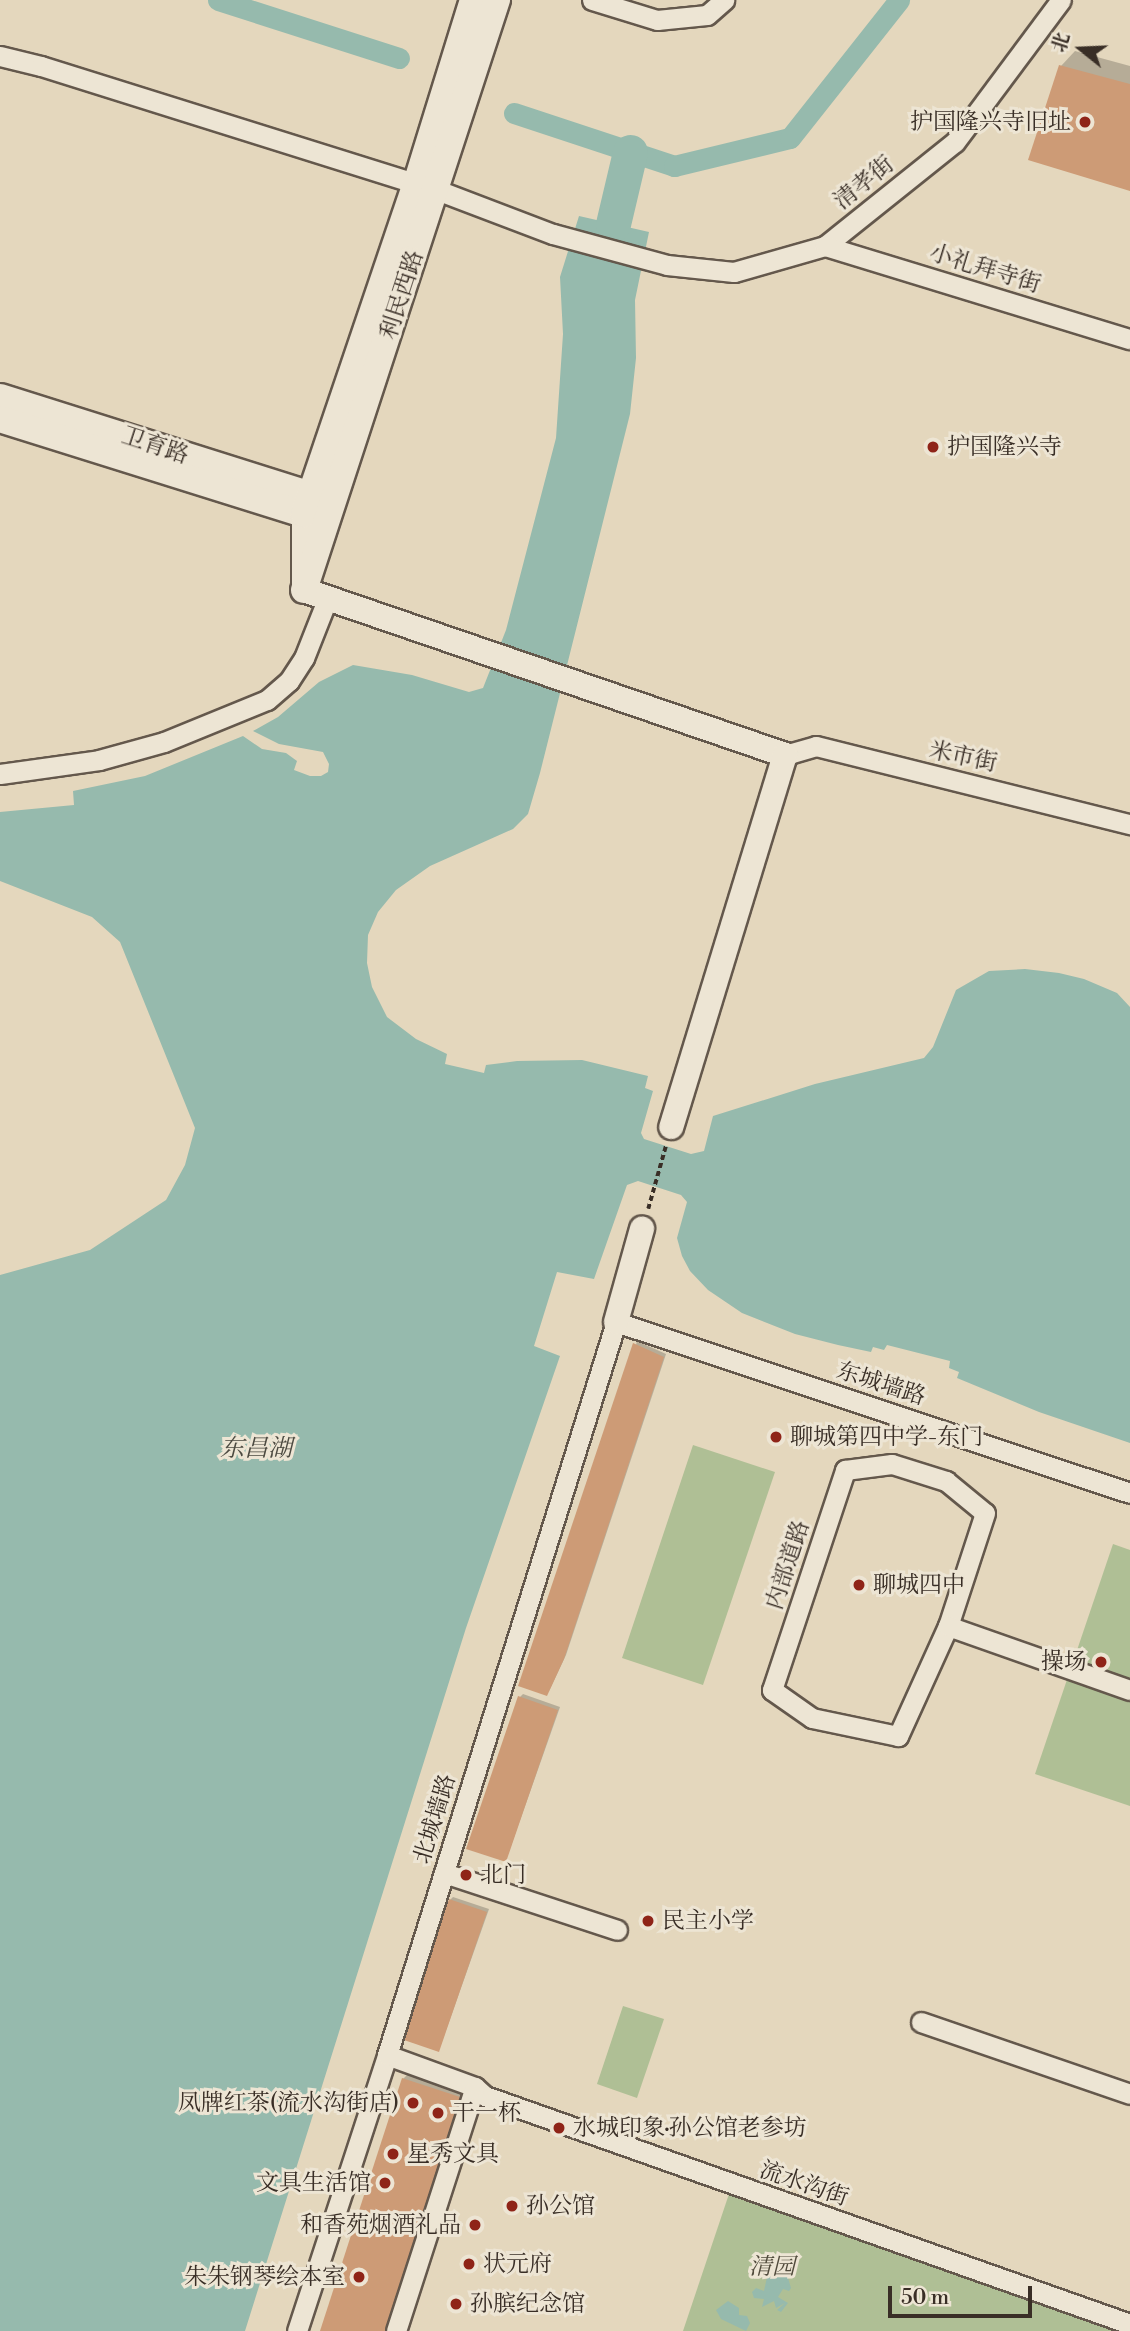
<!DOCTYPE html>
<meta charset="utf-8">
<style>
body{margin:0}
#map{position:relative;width:1130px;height:2331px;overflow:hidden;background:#e4d7bd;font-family:"Libre Bodoni","Noto Serif SC",serif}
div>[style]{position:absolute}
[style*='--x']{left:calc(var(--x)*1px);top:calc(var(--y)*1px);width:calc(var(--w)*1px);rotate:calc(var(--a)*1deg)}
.green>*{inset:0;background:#afbf95}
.water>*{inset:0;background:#96baad}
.shadow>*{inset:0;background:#0003}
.canal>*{height:21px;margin:-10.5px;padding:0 10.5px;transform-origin:10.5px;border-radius:10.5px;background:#96baad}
.river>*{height:35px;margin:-17.5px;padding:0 17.5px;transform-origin:17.5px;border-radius:17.5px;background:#96baad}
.building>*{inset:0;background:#cd9b76}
.path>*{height:3.5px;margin-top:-1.75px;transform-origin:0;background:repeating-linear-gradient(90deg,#392e26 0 5px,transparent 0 8.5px)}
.roads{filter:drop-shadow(2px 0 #64584c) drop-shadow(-2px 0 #64584c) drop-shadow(0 2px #64584c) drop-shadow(0 -2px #64584c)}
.minor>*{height:19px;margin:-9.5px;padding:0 9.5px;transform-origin:9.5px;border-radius:9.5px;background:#ede5d4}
.tertiary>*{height:24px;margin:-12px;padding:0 12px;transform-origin:12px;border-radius:12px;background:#ede5d4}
.secondary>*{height:26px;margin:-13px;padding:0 13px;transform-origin:13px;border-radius:13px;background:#ede5d4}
.dots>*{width:19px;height:19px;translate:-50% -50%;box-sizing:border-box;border:4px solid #ede5d4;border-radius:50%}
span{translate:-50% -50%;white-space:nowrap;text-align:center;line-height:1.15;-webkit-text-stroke:6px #ede5d4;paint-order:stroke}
.poi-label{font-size:23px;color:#392e26}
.right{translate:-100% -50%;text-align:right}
.left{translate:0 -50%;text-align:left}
.street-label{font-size:23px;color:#392e26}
.park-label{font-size:23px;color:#514b3c;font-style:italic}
.water-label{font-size:24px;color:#4c4a41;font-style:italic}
.north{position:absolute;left:1046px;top:14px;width:70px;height:70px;-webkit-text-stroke:5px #ede5d4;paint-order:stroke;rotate:288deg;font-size:19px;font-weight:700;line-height:28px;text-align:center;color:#392e26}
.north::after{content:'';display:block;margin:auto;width:24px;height:32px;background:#392e26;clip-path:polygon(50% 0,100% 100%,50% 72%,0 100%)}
.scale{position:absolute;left:888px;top:2286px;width:144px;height:32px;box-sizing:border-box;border:4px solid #392e26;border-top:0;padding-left:9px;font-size:21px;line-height:24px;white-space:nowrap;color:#392e26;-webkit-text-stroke:5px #ede5d4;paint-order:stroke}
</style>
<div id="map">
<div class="green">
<i style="clip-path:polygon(693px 1445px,775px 1472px,703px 1685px,622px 1658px)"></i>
<i style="clip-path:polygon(1113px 1544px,1130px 1550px,1130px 1806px,1035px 1774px)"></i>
<i style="clip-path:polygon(623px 2006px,664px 2019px,637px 2098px,597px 2084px)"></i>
<i style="clip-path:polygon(732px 2185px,1130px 2331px,683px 2331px)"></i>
</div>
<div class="water">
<i style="clip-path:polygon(579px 216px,649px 232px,635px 300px,636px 358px,630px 414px,540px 773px,528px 814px,513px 829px,430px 866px,396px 890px,378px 912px,368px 935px,367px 963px,372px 987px,387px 1017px,416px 1039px,447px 1054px,445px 1064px,484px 1073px,486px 1065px,517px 1061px,582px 1060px,648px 1076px,645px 1088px,653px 1091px,641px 1133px,644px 1139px,691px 1154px,704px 1151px,713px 1116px,815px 1084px,924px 1058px,933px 1047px,956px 990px,989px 971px,1025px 969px,1059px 973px,1084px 979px,1117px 993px,1130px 1007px,1130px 1443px,1039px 1412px,957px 1378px,959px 1372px,949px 1368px,950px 1361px,887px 1345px,884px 1350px,873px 1347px,871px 1352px,838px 1345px,795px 1334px,742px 1313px,708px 1290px,690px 1271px,682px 1256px,677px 1238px,687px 1202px,681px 1195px,638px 1181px,627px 1185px,594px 1279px,557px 1272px,534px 1346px,560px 1356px,466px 1628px,245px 2331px,0 2331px,0 1275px,90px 1250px,166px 1200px,185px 1165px,195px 1128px,120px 942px,92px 917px,0 881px,0 812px,74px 805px,73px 791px,145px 776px,243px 736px,262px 749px,286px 753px,297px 761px,294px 770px,310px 776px,321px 776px,328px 772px,329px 764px,323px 752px,279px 744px,253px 731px,278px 717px,319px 682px,353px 665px,412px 675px,469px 692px,483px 688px,506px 630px,556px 438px,563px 334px,560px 277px)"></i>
<i style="clip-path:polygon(778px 2261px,791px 2270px,788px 2278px,791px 2288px,789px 2291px,783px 2289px,778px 2297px,788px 2303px,781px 2312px,777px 2310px,785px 2303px,776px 2308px,774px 2301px,762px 2307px,764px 2299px,754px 2298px,752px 2292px,756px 2288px,764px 2291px,770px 2263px)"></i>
<i style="clip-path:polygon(728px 2301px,739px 2308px,739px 2315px,747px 2316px,750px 2323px,746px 2331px,721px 2319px,716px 2310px)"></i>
</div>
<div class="shadow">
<i style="clip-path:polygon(1075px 51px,1130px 66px,1130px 189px,1061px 66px)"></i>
<i style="clip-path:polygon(637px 1341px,666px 1354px,566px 1655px,549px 1691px)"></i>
<i style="clip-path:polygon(523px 1694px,560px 1707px,506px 1860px,520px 1697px)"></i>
<i style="clip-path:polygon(453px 1897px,489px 1909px,439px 2050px,450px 1900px)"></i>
<i style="clip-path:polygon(410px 2072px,466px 2090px,388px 2331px,322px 2331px,403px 2079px)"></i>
</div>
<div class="canal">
<i style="--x:218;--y:0;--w:190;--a:17.8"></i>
<i style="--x:514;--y:113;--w:169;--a:18.3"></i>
<i style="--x:674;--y:166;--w:119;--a:-13.6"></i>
<i style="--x:790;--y:138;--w:176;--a:-51.7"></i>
</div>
<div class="river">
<i style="--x:613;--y:224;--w:74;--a:-76.7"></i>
</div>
<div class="building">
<i style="clip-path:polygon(1059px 65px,1130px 84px,1130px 191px,1028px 160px)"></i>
<i style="clip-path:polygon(633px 1343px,664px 1357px,564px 1659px,547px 1696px,518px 1686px)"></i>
<i style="clip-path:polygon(518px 1696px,558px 1710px,506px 1862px,466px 1849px)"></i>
<i style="clip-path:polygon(449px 1899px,487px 1912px,439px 2052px,401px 2039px)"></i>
<i style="clip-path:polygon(402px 2078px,460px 2097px,385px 2331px,320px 2331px)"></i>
</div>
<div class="path">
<i style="--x:648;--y:1209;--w:66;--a:-74.3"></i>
</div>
<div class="roads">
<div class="minor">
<i style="--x:592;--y:0;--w:68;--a:17.1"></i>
<i style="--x:657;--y:20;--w:50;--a:-5.7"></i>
<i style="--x:707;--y:15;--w:23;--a:-41"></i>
<i style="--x:0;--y:56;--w:42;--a:13.7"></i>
<i style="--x:41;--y:66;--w:415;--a:17.4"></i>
<i style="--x:437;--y:190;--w:124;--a:20.8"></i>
<i style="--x:553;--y:234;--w:118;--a:15.2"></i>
<i style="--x:667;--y:265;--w:67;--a:6"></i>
<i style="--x:734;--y:272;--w:95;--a:-15.9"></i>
<i style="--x:825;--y:246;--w:166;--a:-38.7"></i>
<i style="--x:955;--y:142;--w:177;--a:-53.3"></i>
<i style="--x:825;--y:246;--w:319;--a:17"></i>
<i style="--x:785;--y:755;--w:32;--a:-16"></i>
<i style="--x:816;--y:746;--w:324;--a:14"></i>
<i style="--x:0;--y:774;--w:100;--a:-8"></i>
<i style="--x:99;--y:760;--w:67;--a:-15.5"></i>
<i style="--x:164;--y:742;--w:111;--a:-22.2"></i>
<i style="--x:267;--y:700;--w:29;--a:-41"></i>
<i style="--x:289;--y:681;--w:27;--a:-57"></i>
<i style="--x:304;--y:658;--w:62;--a:-68.4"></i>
<i style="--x:892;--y:1464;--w:57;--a:17.5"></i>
<i style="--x:946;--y:1481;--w:50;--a:39.4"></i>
<i style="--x:985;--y:1513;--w:119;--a:108.1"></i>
<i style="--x:948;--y:1626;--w:121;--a:114.4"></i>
<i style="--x:898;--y:1736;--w:88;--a:-168.2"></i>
<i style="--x:812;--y:1718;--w:49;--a:-145"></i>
<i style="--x:772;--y:1690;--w:232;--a:-71.6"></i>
<i style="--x:845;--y:1470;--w:47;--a:-7.3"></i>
<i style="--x:948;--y:1626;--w:193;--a:19.4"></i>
<i style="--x:444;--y:1873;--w:182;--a:18.2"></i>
<i style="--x:921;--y:2022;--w:221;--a:19"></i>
<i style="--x:387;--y:2055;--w:94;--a:20"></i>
<i style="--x:475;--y:2087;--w:13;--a:42"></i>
<i style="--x:485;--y:2096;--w:684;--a:19.47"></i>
<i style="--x:297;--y:2331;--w:290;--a:-71.9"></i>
<i style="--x:387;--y:2055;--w:768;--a:-72.65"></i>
<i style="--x:616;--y:1322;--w:542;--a:18.4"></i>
<i style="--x:396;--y:2331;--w:256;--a:-72.1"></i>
</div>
<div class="tertiary">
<i style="--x:304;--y:514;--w:76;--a:90"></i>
<i style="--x:304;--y:590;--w:509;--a:18.93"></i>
<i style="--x:785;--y:755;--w:389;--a:107"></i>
<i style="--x:616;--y:1322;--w:97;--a:-74.4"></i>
</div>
<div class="secondary">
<i style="--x:0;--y:397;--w:325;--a:17.5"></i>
<i style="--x:0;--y:419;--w:318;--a:17.4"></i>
<i style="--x:304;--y:514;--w:348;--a:-71.3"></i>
<i style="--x:416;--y:184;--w:193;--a:-72.8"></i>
<i style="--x:304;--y:590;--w:621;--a:-71.89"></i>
</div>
</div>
<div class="dots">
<i style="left:1085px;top:122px;background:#8f2418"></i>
<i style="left:933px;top:447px;background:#8f2418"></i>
<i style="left:776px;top:1437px;background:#8f2418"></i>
<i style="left:859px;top:1585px;background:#8f2418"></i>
<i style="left:1101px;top:1662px;background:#8f2418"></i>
<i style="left:466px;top:1875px;background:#8f2418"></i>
<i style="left:648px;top:1921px;background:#8f2418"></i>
<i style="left:413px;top:2103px;background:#8f2418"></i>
<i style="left:438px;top:2113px;background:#8f2418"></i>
<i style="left:559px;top:2128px;background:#8f2418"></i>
<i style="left:393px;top:2154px;background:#8f2418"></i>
<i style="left:385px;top:2183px;background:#8f2418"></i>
<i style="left:512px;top:2206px;background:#8f2418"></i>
<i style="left:475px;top:2225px;background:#8f2418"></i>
<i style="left:469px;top:2264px;background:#8f2418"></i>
<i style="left:359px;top:2277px;background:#8f2418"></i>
<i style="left:456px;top:2304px;background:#8f2418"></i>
</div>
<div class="poi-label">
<span class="right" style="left:1071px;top:122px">护国隆兴寺旧址</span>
<span class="left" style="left:947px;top:447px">护国隆兴寺</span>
<span class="left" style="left:790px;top:1437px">聊城第四中学-东门</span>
<span class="left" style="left:873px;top:1585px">聊城四中</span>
<span class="right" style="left:1087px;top:1662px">操场</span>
<span class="left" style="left:480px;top:1875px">北门</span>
<span class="left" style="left:662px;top:1921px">民主小学</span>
<span class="right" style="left:399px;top:2103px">凤牌红茶(流水沟街店)</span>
<span class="left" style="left:452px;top:2113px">干一杯</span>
<span class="left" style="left:573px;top:2128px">水城印象·孙公馆老参坊</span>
<span class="left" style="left:407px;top:2154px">星秀文具</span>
<span class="right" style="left:371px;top:2183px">文具生活馆</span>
<span class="left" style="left:526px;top:2206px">孙公馆</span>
<span class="right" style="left:461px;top:2225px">和香苑烟酒礼品</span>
<span class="left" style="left:483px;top:2264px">状元府</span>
<span class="right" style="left:345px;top:2277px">朱朱钢琴绘本室</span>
<span class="left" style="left:470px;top:2304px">孙膑纪念馆</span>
</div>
<div class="street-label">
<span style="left:864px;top:183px;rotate:-39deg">清孝街</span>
<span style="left:985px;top:269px;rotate:17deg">小礼拜寺街</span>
<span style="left:402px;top:295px;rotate:-72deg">利民西路</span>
<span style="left:155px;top:446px;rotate:18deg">卫育路</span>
<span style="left:963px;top:757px;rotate:12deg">米市街</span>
<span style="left:881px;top:1384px;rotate:18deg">东城墙路</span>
<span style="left:788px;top:1565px;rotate:-72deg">内部道路</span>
<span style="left:435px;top:1819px;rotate:-73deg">北城墙路</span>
<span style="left:804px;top:2184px;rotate:19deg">流水沟街</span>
</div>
<div class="park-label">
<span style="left:772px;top:2267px">清园</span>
</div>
<div class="water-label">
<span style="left:256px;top:1450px">东昌湖</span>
</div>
<div class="north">北</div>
<div class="scale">50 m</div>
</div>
